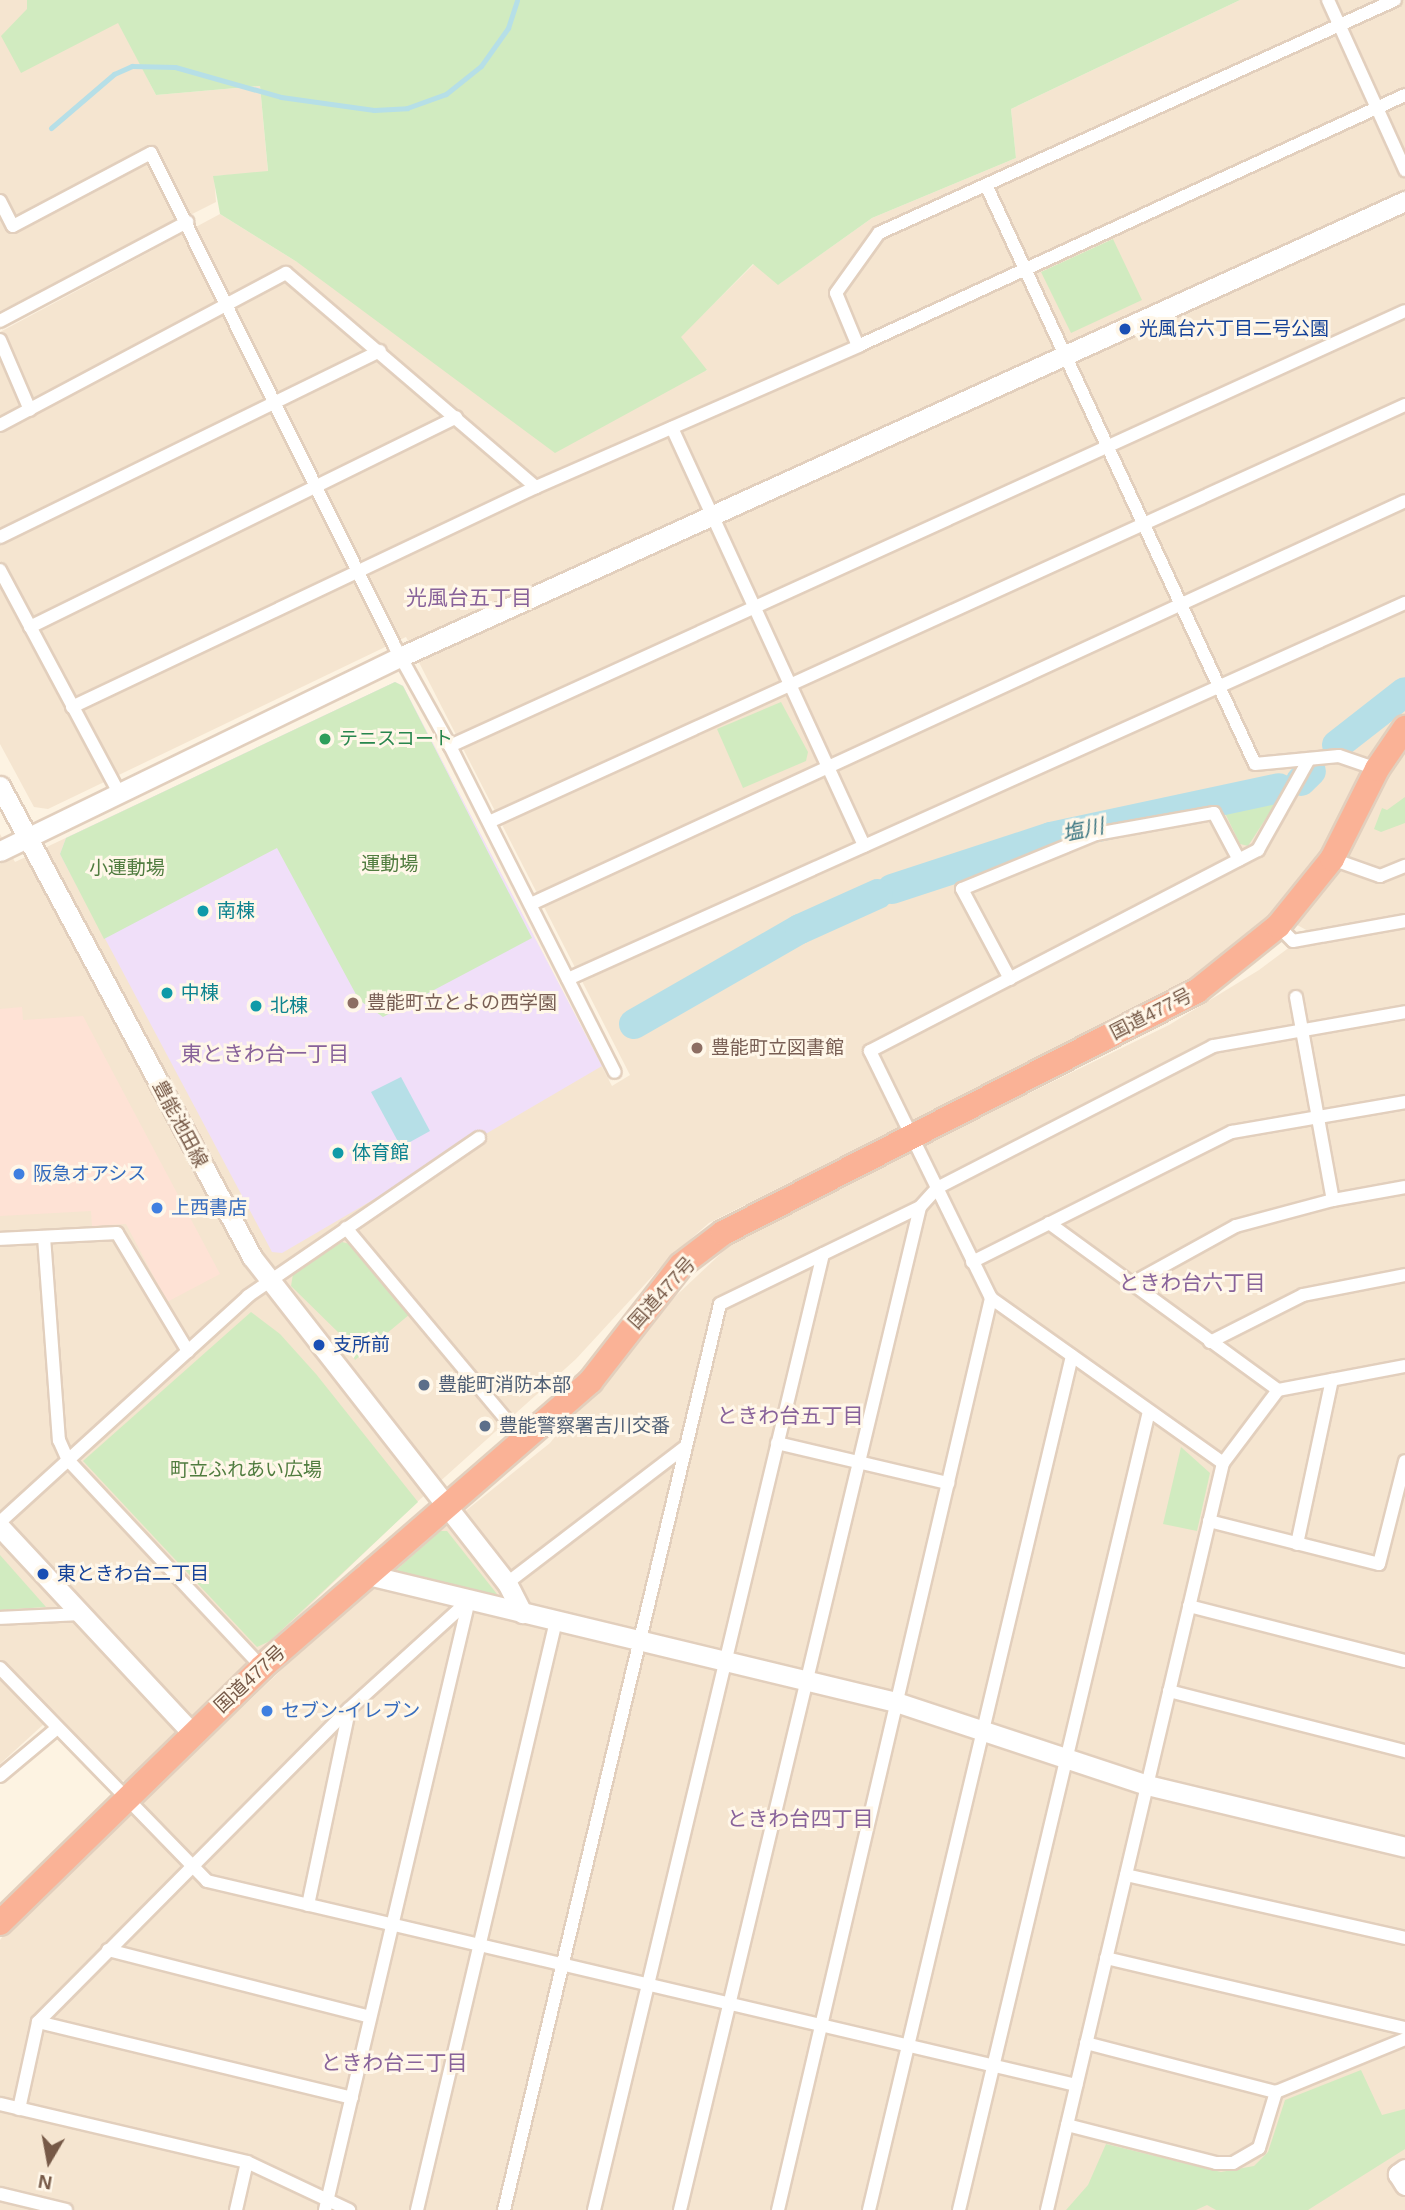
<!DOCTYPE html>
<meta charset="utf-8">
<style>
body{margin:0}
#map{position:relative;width:1405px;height:2210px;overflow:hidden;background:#fdf3e2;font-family:Helvetica,"Noto Sans JP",sans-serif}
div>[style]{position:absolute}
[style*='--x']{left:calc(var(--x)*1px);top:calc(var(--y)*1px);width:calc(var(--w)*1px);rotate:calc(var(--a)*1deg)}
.residential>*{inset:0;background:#f5e5d0}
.commercial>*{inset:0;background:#fee2d5}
.education>*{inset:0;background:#f0dff9}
.green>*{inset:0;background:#d1ebc0}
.water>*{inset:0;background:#b6dfe7}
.stream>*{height:5px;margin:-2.5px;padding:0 2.5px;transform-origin:2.5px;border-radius:2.5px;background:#b6dfe7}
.river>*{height:30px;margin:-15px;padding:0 15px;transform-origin:15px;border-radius:15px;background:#b6dfe7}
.roads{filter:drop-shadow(2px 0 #e2cfbd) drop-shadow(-2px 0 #e2cfbd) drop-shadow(0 2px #e2cfbd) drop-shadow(0 -2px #e2cfbd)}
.street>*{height:12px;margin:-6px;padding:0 6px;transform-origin:6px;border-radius:6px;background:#fff}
.secondary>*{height:19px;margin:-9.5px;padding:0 9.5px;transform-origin:9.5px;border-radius:9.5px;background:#fff}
.highway>*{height:24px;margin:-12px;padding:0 12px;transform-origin:12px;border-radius:12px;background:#fab296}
.dots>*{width:19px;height:19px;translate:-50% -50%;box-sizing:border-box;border:4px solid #fff7e9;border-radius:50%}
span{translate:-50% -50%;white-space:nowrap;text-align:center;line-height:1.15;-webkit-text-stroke:6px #fff7e9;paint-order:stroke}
.transit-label{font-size:19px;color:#164399}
.left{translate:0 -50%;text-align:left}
.leisure-label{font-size:19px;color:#27864d}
.park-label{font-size:19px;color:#507c3f}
.culture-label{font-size:19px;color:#0d838f}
.education-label{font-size:19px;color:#785e54}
.street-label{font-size:19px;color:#765947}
.shop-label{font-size:19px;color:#366cbe}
.service-label{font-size:19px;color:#4e5e75}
.neighbourhood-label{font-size:21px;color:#88629a}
.water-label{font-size:21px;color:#3d7783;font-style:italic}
.north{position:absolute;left:14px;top:2126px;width:70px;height:70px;-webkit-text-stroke:5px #fff7e9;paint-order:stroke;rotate:190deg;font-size:19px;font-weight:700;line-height:28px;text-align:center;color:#765947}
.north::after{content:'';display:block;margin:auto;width:24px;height:32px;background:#765947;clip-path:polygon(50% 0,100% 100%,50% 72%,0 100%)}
</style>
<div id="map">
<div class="residential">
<i style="clip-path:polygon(0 0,27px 0,27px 9px,119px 23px,156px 95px,260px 86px,268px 172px,214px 176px,216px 202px,0 311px)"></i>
<i style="clip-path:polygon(1240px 0,1405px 0,1405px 2210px,0 2210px,0 1940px,6px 1932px,356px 1599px,550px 1443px,646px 1324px,731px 1244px,838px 1186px,1169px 1025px,1259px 970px,1310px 932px,1273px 912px,1236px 948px,1166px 994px,709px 1223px,670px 1257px,576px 1359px,416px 1503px,127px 1781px,118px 1780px,56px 1713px,0 1764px,0 834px,15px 862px,395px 682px,403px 686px,612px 1086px,630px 1075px,406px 637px,48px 809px,34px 807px,0 744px,0 332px,220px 214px,297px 262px,707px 371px,680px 337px,754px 264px,779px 284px,872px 218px,1016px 158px,1011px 109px)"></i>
</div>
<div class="commercial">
<i style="clip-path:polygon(22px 1007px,23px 1020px,83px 1016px,220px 1274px,167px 1302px,126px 1224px,92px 1226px,91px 1211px,0 1216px,0 1009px)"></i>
</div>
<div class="education">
<i style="clip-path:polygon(395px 682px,403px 686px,602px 1066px,282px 1253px,272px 1252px,60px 854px,66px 838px)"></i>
</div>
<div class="green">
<i style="clip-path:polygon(27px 0,1240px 0,1011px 109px,1016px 158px,872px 218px,778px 285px,753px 264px,681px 337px,707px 370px,555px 453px,297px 262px,220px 214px,213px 176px,268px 171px,260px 86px,156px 95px,118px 23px,21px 73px,1px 36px,27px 9px)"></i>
<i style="clip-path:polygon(1113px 239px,1142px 300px,1071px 333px,1041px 272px)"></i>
<i style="clip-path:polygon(395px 682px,403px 686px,532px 938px,383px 1017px,359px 1000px,277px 848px,104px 939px,60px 854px,66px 838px)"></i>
<i style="clip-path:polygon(781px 702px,808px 752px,806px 761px,743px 788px,717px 729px)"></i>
<i style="clip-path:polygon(1277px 791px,1282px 794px,1248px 846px,1240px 844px,1220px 803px)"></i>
<i style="clip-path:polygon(1405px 797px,1405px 823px,1381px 832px,1374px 829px,1382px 808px,1387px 810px)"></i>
<i style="clip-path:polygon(342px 1242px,354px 1245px,410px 1314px,355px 1360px,344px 1338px,291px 1286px,293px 1274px)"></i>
<i style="clip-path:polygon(251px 1312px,280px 1334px,316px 1374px,418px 1502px,270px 1641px,257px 1647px,83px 1461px)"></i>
<i style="clip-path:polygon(1181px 1447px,1210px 1473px,1197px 1531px,1163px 1524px)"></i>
<i style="clip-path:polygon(440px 1531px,447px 1531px,497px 1594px,488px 1601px,394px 1572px)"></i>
<i style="clip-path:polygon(0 1555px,46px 1607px,0 1610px)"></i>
<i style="clip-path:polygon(1361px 2070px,1382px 2115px,1405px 2109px,1405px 2149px,1308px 2210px,1216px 2210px,1207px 2205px,1196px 2210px,1066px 2210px,1088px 2185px,1106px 2144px,1221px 2172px,1254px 2166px,1268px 2152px,1285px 2100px)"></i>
</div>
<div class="water">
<i style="clip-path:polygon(401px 1077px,430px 1131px,401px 1147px,371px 1092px)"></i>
</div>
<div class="stream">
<i style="--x:51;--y:128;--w:83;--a:-40.6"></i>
<i style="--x:114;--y:74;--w:20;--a:-24"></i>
<i style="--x:132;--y:66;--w:43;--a:1.3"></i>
<i style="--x:175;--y:67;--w:110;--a:15.8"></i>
<i style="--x:281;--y:97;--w:94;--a:8"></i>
<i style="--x:374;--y:110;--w:33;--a:-3"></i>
<i style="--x:407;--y:108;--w:41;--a:-19.7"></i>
<i style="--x:446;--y:94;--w:45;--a:-38.7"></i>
<i style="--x:481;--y:66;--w:47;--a:-54.6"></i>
<i style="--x:508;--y:28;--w:29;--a:-72"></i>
</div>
<div class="river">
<i style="--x:1337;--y:745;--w:86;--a:-37.9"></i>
<i style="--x:1301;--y:781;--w:14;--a:-45"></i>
<i style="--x:892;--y:889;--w:167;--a:-18.1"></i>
<i style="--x:1051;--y:837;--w:233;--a:-12.1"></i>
<i style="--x:634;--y:1024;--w:191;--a:-29.8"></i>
<i style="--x:800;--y:929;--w:85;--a:-24.2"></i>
</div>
<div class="roads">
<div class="street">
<i style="--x:1328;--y:0;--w:187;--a:65.6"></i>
<i style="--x:986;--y:185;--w:638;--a:65.08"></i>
<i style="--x:1255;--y:764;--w:84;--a:-5.4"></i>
<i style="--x:1339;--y:756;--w:40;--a:18.9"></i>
<i style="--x:0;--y:201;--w:28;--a:63"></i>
<i style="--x:13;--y:226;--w:156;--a:-27.9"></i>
<i style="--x:151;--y:153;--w:551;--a:63.71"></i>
<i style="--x:395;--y:647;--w:113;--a:60.9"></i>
<i style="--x:450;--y:746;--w:365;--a:63.2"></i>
<i style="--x:0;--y:321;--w:212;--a:-27.9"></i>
<i style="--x:0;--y:340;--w:76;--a:66.8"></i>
<i style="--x:858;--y:346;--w:57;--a:-112.5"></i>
<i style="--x:836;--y:293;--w:74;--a:-54.4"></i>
<i style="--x:879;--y:233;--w:566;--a:-24.3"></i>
<i style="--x:0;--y:425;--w:324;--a:-28"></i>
<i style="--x:286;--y:273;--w:329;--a:40.6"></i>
<i style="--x:672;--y:428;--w:460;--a:65.3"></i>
<i style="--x:0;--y:537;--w:423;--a:-26.1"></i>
<i style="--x:0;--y:570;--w:253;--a:61.9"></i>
<i style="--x:30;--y:627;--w:475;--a:-26.2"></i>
<i style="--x:72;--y:707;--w:514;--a:-25.37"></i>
<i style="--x:536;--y:487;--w:352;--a:-23.6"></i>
<i style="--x:858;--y:346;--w:602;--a:-24.65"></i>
<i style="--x:450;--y:746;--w:1049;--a:-24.49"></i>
<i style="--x:489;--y:822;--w:1006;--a:-24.48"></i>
<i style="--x:1332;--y:859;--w:51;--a:19.5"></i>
<i style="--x:1380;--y:876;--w:27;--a:-22"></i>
<i style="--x:531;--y:904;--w:962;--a:-24.75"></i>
<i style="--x:1278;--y:926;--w:21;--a:45"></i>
<i style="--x:1293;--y:941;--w:114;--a:-10.1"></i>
<i style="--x:568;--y:979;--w:918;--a:-24.19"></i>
<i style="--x:1010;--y:979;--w:102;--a:-118.1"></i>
<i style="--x:962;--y:889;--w:145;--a:-22.3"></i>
<i style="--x:1096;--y:834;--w:120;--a:-10.1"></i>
<i style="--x:1214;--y:813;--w:53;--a:62"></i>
<i style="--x:1296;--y:997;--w:206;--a:79.7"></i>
<i style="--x:1333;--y:1200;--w:73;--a:-10.2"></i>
<i style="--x:1049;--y:1223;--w:283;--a:36.1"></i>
<i style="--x:346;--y:1228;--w:278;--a:50.1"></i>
<i style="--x:44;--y:1237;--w:204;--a:85.8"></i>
<i style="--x:59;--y:1440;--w:22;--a:66"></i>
<i style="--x:68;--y:1460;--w:284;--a:46.9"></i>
<i style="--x:0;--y:1239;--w:117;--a:-2.9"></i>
<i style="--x:117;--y:1233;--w:138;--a:59"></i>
<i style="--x:972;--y:1262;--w:291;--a:-26.6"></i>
<i style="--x:1232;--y:1132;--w:176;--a:-9.8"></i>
<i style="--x:1129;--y:1285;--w:122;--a:-28.9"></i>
<i style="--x:1236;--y:1226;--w:100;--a:-15"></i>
<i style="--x:1210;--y:1342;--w:104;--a:-26.8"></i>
<i style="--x:1303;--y:1295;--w:104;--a:-11.1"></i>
<i style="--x:777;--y:1443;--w:176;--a:13.2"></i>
<i style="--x:1223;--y:1463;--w:285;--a:-144.6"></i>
<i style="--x:991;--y:1298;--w:275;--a:-116.1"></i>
<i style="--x:870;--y:1051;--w:437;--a:-27.4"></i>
<i style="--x:1258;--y:850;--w:104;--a:-60.7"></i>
<i style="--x:1209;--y:1521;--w:175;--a:14.2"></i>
<i style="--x:1379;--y:1564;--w:106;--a:-75.8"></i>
<i style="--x:0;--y:1522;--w:336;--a:-42.3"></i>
<i style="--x:248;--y:1296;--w:280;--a:-34.4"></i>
<i style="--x:1297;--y:1544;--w:168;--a:-78"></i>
<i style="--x:507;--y:1583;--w:225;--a:-37.4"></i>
<i style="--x:1189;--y:1606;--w:223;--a:14.3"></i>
<i style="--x:0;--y:1618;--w:80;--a:-2.9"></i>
<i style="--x:0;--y:1668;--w:297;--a:45.8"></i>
<i style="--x:207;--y:1881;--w:893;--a:13.21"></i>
<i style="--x:1169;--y:1691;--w:244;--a:14.3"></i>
<i style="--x:0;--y:1776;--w:73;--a:-40"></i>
<i style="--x:1126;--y:1875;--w:286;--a:12.7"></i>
<i style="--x:308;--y:1905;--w:199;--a:-78.1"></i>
<i style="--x:108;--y:1950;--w:270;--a:14.3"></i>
<i style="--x:1106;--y:1958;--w:307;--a:13.2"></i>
<i style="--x:38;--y:2022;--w:323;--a:13.6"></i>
<i style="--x:1086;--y:2043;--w:196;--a:14.5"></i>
<i style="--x:0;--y:2104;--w:254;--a:13.2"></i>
<i style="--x:247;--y:2162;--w:113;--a:25.2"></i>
<i style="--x:19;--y:2109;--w:89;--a:-77.7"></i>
<i style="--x:38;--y:2022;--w:441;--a:-45.2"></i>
<i style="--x:349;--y:1709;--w:162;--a:-42.2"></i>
<i style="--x:1067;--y:2125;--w:154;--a:14.3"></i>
<i style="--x:1216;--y:2163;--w:17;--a:0"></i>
<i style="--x:1233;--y:2163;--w:30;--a:-30"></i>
<i style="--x:1259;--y:2148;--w:59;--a:-73.1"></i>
<i style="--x:1276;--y:2092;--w:139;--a:-22.3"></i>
<i style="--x:0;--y:2194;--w:68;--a:13.6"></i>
<i style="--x:236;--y:2210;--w:49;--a:-77.1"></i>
<i style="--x:325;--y:2210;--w:627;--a:-76.72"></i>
<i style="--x:417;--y:2210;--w:605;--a:-76.72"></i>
<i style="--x:504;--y:2210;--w:931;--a:-76.59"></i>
<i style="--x:720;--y:1304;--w:222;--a:-25.9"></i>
<i style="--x:920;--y:1207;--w:25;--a:-48"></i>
<i style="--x:937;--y:1188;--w:310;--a:-27.2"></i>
<i style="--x:1213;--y:1046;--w:195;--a:-10"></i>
<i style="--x:594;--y:2210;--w:983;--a:-76.53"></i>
<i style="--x:680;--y:2210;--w:1031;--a:-76.54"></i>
<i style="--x:778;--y:2210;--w:937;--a:-76.85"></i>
<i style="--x:869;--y:2210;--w:878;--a:-76.63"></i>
<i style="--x:959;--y:2210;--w:821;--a:-76.62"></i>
<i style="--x:1047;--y:2210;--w:767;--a:-76.74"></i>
<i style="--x:1223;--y:1463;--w:91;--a:-53"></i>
<i style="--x:1278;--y:1390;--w:129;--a:-10.7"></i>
</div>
<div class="secondary">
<i style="--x:0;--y:786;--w:534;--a:61.85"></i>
<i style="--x:252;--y:1257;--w:414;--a:52"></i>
<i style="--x:507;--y:1583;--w:34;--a:63"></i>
<i style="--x:0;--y:851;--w:445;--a:-25.9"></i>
<i style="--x:400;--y:657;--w:1104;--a:-24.41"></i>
<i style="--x:0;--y:1527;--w:283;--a:47"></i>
<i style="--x:364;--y:1574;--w:547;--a:13.53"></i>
<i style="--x:896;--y:1702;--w:264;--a:18.3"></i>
<i style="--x:1147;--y:1785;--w:265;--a:13.5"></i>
<i style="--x:1405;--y:2169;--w:9;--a:144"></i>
<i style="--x:1398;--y:2174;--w:13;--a:58"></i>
</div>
<div class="highway">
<i style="--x:0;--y:1923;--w:366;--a:-44.3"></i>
<i style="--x:262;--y:1667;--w:435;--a:-41"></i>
<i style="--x:590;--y:1382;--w:148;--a:-52.1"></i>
<i style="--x:681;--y:1265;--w:53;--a:-37.3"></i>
<i style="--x:723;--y:1233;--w:532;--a:-27.05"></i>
<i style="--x:1197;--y:991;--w:104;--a:-38.7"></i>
<i style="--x:1278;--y:926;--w:86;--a:-51.1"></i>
<i style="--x:1332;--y:859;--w:101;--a:-63.4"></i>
<i style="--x:1377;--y:769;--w:50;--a:-55.7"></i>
</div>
</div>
<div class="dots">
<i style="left:1125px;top:329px;background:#1a4fb4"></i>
<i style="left:325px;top:739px;background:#2e9e5b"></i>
<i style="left:203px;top:911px;background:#0f9aa8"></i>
<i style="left:167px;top:993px;background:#0f9aa8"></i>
<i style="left:353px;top:1003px;background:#8d6e63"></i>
<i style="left:256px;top:1006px;background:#0f9aa8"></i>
<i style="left:697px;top:1048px;background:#8d6e63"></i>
<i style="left:338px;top:1153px;background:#0f9aa8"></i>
<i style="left:19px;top:1174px;background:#3f7fe0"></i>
<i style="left:157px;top:1208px;background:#3f7fe0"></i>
<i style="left:319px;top:1345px;background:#1a4fb4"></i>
<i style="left:424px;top:1385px;background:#5c6f8a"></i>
<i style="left:485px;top:1426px;background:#5c6f8a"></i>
<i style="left:43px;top:1574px;background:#1a4fb4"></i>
<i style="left:267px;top:1711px;background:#3f7fe0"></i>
</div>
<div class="transit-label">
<span class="left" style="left:1139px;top:329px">光風台六丁目二号公園</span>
<span class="left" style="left:333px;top:1345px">支所前</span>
<span class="left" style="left:57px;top:1574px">東ときわ台二丁目</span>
</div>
<div class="leisure-label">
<span class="left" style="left:339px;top:739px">テニスコート</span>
</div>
<div class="park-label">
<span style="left:390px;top:864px">運動場</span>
<span style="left:127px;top:868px">小運動場</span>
<span style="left:246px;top:1470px">町立ふれあい広場</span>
</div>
<div class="culture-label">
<span class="left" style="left:217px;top:911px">南棟</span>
<span class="left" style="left:181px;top:993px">中棟</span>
<span class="left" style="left:270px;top:1006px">北棟</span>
<span class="left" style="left:352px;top:1153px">体育館</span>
</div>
<div class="education-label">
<span class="left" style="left:367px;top:1003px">豊能町立とよの西学園</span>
<span class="left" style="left:711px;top:1048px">豊能町立図書館</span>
</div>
<div class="street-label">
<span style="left:1151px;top:1014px;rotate:-27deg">国道477号</span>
<span style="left:180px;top:1124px;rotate:62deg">豊能池田線</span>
<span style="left:662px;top:1293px;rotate:-48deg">国道477号</span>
<span style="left:250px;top:1679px;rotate:-43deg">国道477号</span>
</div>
<div class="shop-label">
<span class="left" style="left:33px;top:1174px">阪急オアシス</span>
<span class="left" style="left:171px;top:1208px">上西書店</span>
<span class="left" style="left:281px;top:1711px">セブン-イレブン</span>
</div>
<div class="service-label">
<span class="left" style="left:438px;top:1385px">豊能町消防本部</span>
<span class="left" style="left:499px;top:1426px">豊能警察署吉川交番</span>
</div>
<div class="neighbourhood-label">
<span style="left:469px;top:598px">光風台五丁目</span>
<span style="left:265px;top:1054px">東ときわ台一丁目</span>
<span style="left:1192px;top:1283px">ときわ台六丁目</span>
<span style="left:790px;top:1416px">ときわ台五丁目</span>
<span style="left:800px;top:1819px">ときわ台四丁目</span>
<span style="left:394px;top:2063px">ときわ台三丁目</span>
</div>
<div class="water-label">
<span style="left:1083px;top:830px;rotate:-12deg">塩川</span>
</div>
<div class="north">N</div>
</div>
